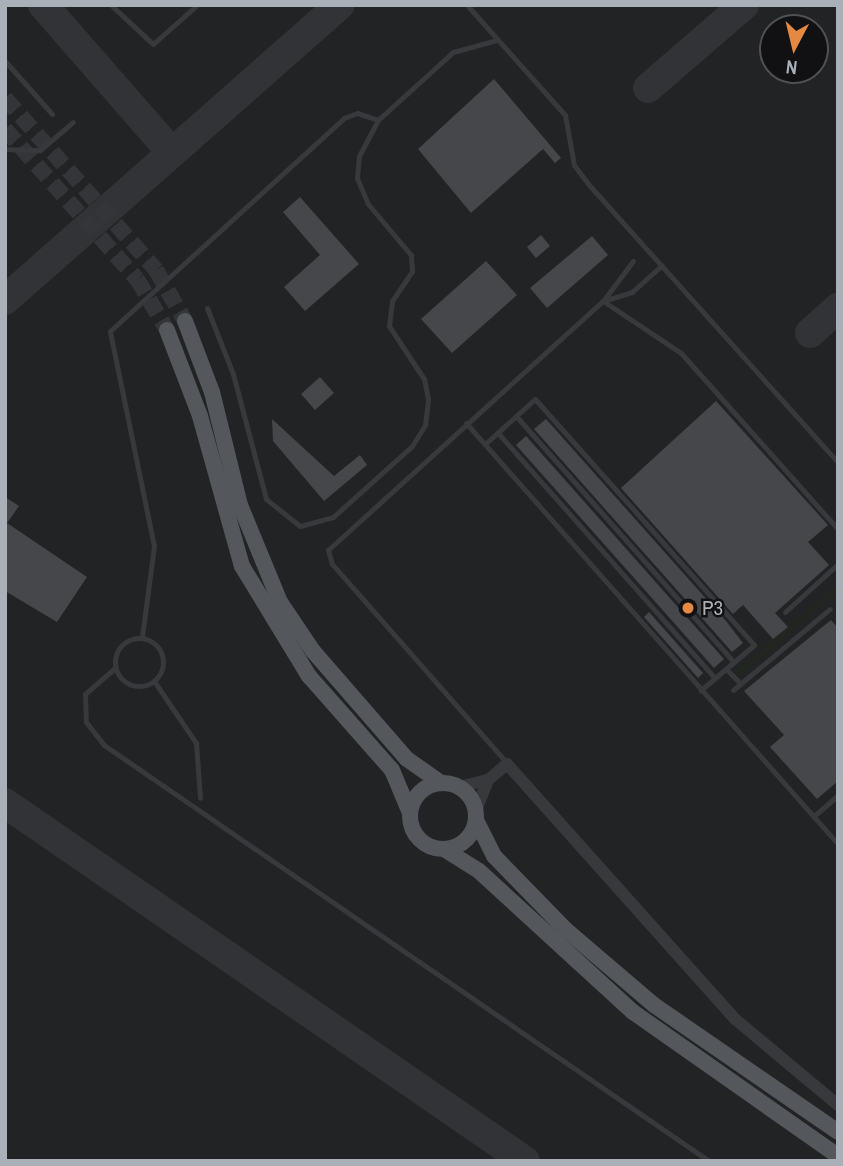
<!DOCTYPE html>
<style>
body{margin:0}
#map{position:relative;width:843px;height:1166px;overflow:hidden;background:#161618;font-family:"Archivo Narrow",sans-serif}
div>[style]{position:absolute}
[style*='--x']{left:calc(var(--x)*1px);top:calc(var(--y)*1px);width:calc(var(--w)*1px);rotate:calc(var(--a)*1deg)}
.built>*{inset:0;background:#222325}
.green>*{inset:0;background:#212720}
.taxiway>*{height:30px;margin:-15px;padding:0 15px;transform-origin:15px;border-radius:15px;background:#323336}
.building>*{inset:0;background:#45474b}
.primary-tunnel>*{height:16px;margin-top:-8px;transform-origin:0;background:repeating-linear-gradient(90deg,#333538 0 16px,transparent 0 24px)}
.service>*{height:5px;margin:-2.5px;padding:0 2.5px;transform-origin:2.5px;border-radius:2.5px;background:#37393c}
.service>.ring{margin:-2.5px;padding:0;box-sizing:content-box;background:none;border:5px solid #37393c;border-radius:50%}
.tertiary>*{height:12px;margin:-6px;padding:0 6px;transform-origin:6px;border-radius:6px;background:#37393c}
.primary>*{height:16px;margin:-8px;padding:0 8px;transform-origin:8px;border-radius:8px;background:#54575b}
.primary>.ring{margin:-8px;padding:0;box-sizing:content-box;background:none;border:16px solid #54575b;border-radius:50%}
.dots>*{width:19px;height:19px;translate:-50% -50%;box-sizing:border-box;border:4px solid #111113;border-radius:50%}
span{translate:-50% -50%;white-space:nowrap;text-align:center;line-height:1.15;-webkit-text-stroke:5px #111113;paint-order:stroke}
.poi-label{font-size:21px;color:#a9b0b7}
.left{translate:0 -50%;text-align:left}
.frame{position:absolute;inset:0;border:7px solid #a9b0b7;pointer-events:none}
.north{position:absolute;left:759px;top:14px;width:70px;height:70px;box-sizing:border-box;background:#111113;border:2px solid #4e5155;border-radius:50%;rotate:187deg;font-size:19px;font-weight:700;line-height:28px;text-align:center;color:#a9b0b7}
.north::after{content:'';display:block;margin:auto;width:24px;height:32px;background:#e48842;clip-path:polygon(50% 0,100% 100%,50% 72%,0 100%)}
</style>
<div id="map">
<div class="built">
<i style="clip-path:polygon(evenodd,5px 5px,838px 5px,838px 1161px,5px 1161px,5px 5px,773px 28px,815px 28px,815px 70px,773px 70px,773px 28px)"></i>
</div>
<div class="green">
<i style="clip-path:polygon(838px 584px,838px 606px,830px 598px,741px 676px,736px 671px)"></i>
</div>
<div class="taxiway">
<i style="--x:43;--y:5;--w:196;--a:48.9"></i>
<i style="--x:648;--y:88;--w:127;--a:-40.8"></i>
<i style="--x:5;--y:300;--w:446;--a:-41.4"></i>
<i style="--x:810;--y:333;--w:38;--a:-42"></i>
<i style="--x:5;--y:803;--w:631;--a:34.55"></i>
</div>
<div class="building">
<i style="clip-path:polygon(494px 79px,561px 158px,555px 163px,543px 149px,471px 213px,418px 149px)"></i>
<i style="clip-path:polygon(300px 197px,359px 264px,305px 311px,284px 287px,320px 255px,283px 212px)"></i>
<i style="clip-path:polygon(541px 235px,550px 246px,536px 258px,527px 247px)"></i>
<i style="clip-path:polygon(592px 236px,608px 255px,547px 308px,530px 288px)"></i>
<i style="clip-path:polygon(486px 261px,517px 295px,452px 353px,421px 319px)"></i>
<i style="clip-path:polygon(320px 377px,334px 393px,315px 410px,301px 394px)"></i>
<i style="clip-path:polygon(716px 401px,828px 525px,808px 542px,829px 565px,775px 613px,788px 627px,773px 639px,743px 605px,733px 614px,621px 488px)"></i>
<i style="clip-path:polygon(272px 419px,334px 476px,360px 455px,367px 465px,324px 501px,273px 441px)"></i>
<i style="clip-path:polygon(546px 419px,726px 621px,743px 643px,732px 652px,534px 429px)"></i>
<i style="clip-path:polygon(526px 436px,724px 659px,714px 668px,516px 445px)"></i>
<i style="clip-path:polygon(5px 497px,19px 506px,7px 523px,87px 577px,57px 622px,5px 591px)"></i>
<i style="clip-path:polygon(649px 612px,703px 673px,698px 678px,644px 617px)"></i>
<i style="clip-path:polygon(831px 620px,838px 628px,838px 781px,817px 799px,770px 747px,784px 735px,744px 691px)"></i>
</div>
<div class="primary-tunnel">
<i style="--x:5;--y:98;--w:229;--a:48.7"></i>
<i style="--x:156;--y:270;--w:59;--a:60.4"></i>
<i style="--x:5;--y:129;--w:200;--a:48.7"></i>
<i style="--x:137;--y:279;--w:59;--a:59.5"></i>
</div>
<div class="service">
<i style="--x:111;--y:5;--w:57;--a:42.9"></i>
<i style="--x:153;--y:44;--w:59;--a:-41.6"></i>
<i style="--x:467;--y:5;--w:147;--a:48.3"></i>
<i style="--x:565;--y:115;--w:51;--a:79.8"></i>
<i style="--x:574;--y:165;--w:26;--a:53"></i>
<i style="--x:590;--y:186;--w:371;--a:48.1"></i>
<i style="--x:5;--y:61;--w:71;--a:48.4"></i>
<i style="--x:5;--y:149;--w:35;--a:2"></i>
<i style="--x:40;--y:150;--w:43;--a:-40.3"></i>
<i style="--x:633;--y:261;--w:50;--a:126.9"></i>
<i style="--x:603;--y:301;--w:30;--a:-17"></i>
<i style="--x:632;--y:292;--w:40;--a:-42"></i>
<i style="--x:207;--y:308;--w:71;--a:68.5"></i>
<i style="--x:233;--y:374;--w:129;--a:75.2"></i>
<i style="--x:266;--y:499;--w:43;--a:38.5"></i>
<i style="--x:300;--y:526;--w:34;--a:-15"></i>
<i style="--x:333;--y:517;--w:106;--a:-41.9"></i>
<i style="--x:412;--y:446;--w:25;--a:-58"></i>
<i style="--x:425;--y:425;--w:26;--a:-83"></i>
<i style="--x:428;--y:399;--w:20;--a:-101"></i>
<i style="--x:424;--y:379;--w:64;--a:-123.4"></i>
<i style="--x:389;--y:326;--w:25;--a:-83"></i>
<i style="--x:392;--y:301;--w:36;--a:-56"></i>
<i style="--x:412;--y:271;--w:16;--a:-94"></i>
<i style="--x:411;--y:255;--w:67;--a:-130.1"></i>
<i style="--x:368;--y:204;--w:28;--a:-113"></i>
<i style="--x:357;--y:178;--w:22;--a:-85"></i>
<i style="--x:359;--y:156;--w:41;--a:-62.2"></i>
<i style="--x:378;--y:120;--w:101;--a:-42.2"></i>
<i style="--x:453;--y:52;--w:46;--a:-15.3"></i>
<i style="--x:516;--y:416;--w:329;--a:48.5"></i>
<i style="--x:466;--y:423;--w:562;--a:48.54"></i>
<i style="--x:498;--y:433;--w:327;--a:48.5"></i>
<i style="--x:485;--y:444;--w:67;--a:-42"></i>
<i style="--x:535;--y:399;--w:329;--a:48.3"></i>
<i style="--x:754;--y:645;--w:70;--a:139.7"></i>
<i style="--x:785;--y:612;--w:72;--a:-42.2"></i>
<i style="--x:142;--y:637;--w:92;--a:-82.5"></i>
<i style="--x:154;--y:546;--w:219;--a:-101.6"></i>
<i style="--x:110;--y:331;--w:316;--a:-42.3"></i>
<i style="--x:344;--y:118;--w:14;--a:-21"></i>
<i style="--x:357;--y:113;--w:22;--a:18"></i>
<i class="ring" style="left:115px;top:638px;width:43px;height:43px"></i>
<i style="--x:116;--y:667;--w:41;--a:138.9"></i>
<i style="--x:85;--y:694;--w:28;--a:88"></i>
<i style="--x:86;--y:722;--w:29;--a:52"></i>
<i style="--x:104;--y:745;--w:734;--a:34.51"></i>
<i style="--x:726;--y:669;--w:21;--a:45"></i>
<i style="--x:154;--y:681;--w:75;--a:55.9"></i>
<i style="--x:196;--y:743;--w:55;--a:85.8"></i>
<i style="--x:733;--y:690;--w:126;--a:-39.9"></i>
<i style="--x:506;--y:762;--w:264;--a:-131.3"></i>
<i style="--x:332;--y:564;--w:15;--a:-106"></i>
<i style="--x:328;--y:550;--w:371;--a:-42.2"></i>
<i style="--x:603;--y:301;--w:94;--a:33.7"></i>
<i style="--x:681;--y:353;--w:236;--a:48.3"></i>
<i style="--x:814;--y:816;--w:32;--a:-41"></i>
</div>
<div class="tertiary">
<i style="--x:459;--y:787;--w:30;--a:-14"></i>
<i style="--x:476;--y:810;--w:32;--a:-68"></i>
<i style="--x:488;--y:780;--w:25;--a:-40"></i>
<i style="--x:507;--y:764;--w:342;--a:48.2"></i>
<i style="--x:735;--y:1019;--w:134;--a:39.9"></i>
</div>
<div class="primary">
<i style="--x:185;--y:321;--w:76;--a:69.2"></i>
<i style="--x:212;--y:392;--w:116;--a:76.1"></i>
<i style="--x:240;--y:505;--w:105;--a:67.6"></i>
<i style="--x:280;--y:602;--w:59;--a:56"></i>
<i style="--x:313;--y:651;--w:143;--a:49"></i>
<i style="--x:407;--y:759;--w:42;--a:35.2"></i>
<i style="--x:167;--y:330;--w:92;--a:69"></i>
<i style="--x:200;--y:416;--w:156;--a:74.4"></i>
<i style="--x:242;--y:566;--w:129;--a:58.7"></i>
<i style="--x:309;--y:676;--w:125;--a:48.6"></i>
<i style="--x:392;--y:770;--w:47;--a:67.3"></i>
<i class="ring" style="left:410px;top:783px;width:50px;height:50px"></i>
<i style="--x:476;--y:820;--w:40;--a:63.4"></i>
<i style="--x:494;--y:856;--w:102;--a:45.8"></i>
<i style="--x:565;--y:929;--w:117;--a:40.5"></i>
<i style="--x:654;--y:1005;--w:224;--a:34.6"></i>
<i style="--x:444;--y:849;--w:41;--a:32.2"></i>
<i style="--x:479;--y:871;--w:209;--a:42.5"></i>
<i style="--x:633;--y:1012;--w:251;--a:35.1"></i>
</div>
<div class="dots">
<i style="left:688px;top:608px;background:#e48842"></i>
</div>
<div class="poi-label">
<span class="left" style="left:702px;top:608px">P3</span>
</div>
<div class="frame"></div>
<div class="north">N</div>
</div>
